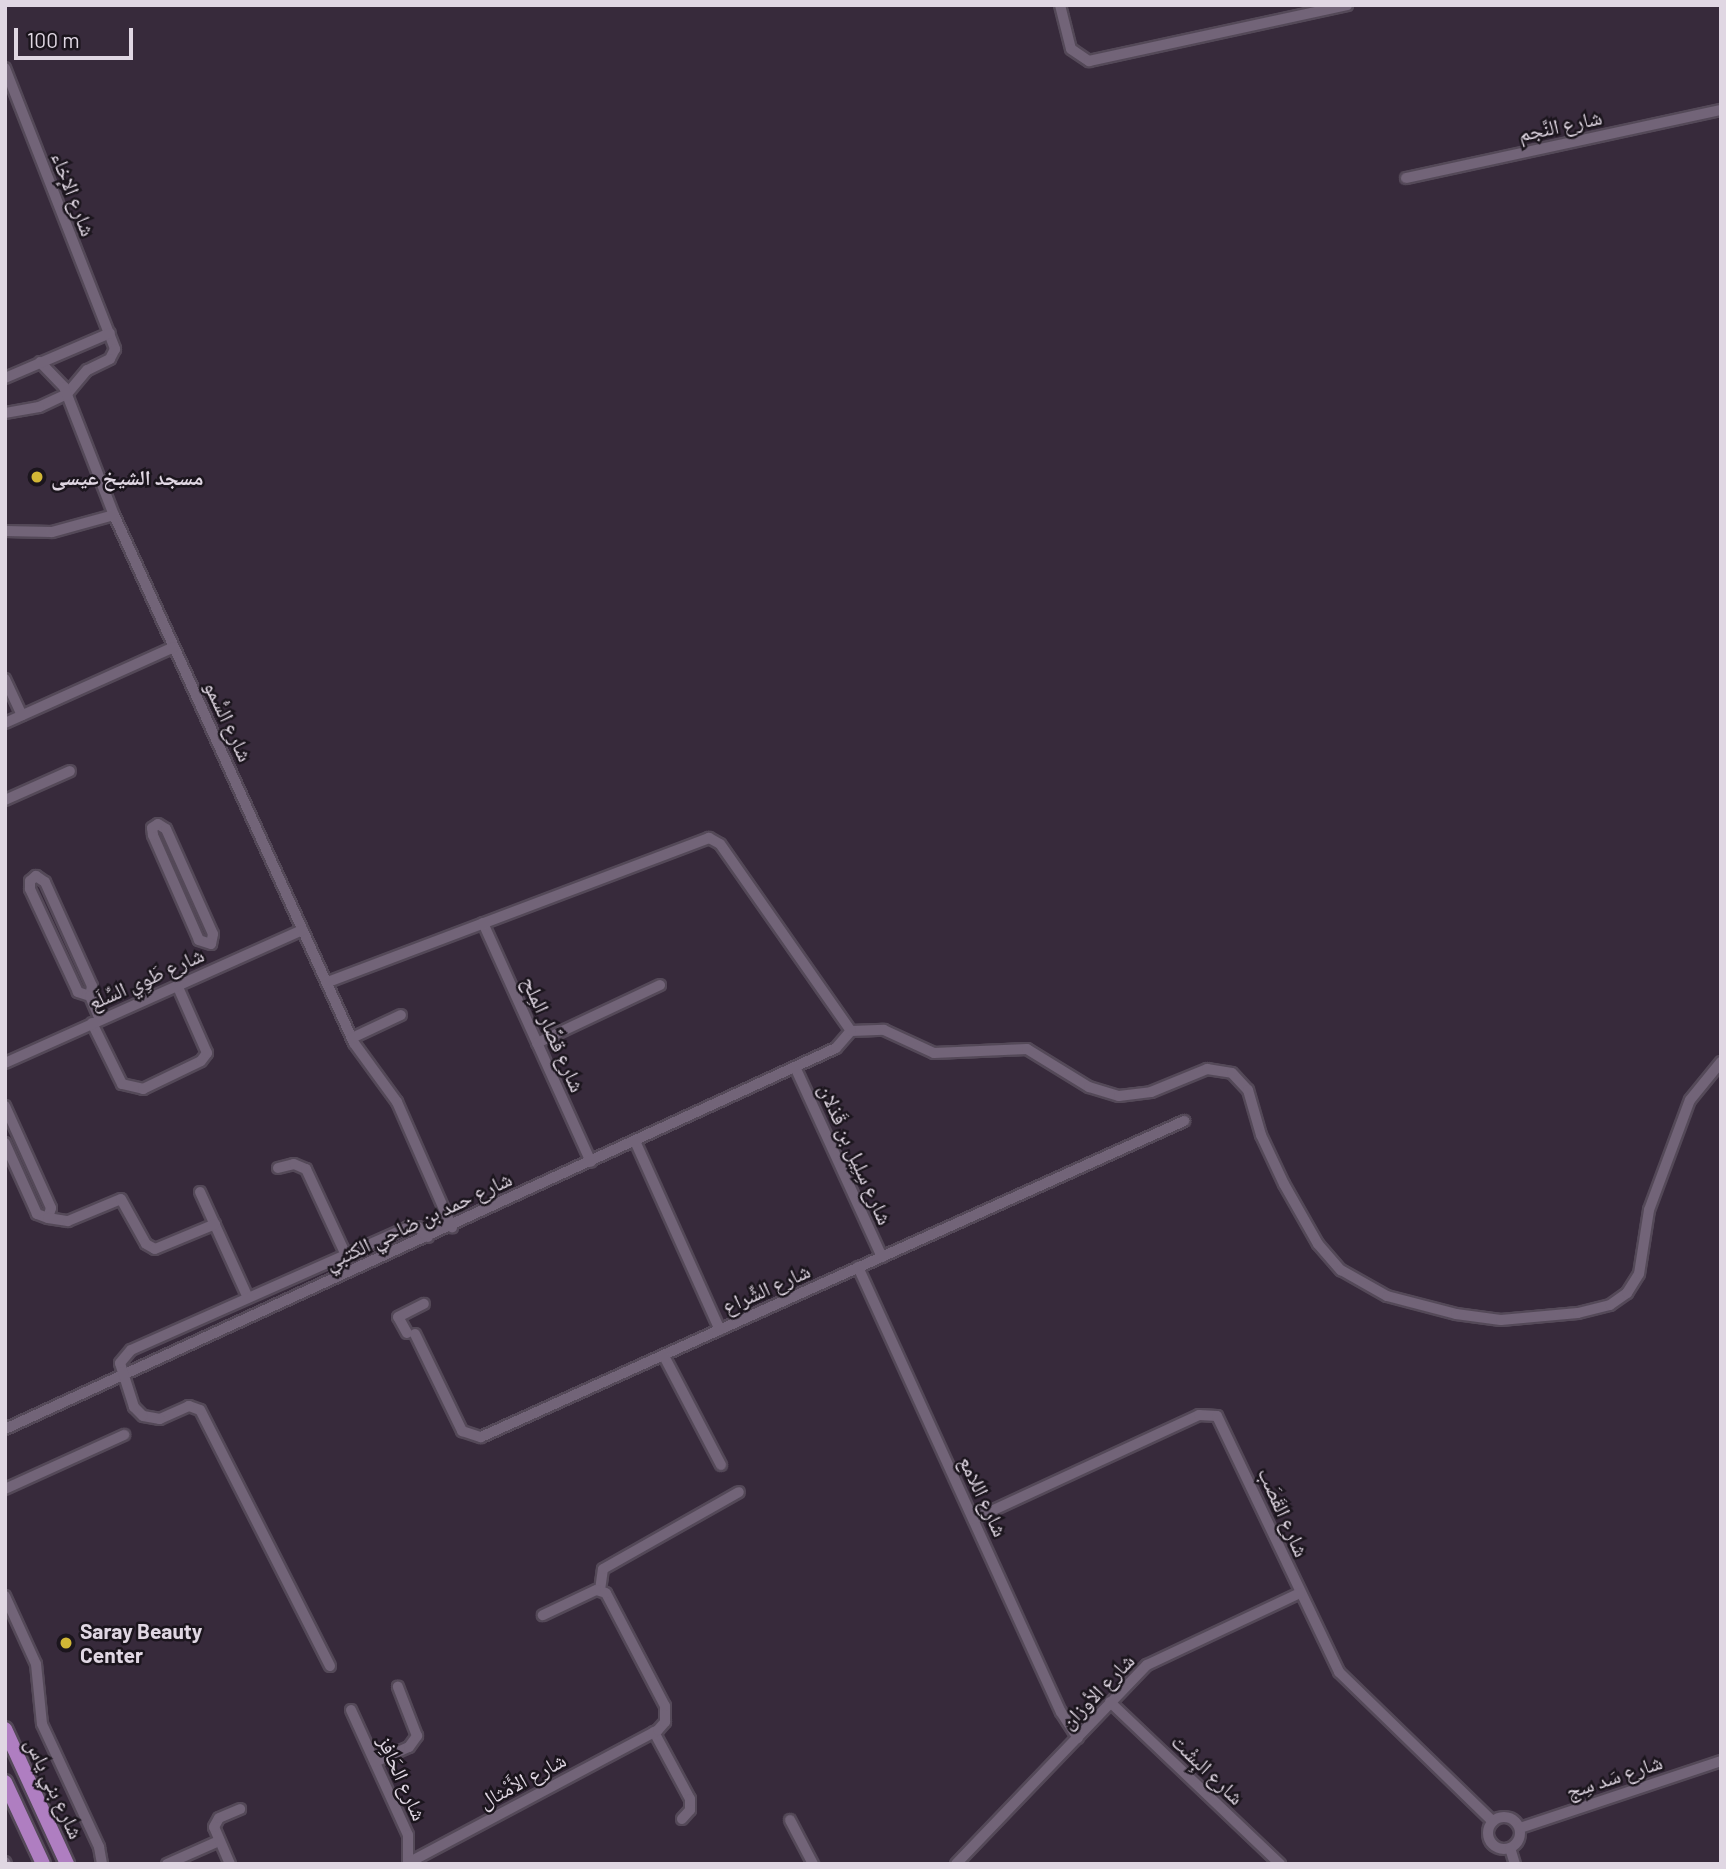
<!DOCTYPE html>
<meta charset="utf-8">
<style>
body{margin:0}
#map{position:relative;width:1726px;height:1869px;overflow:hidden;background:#372a3b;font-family:Barlow,"Noto Naskh Arabic",sans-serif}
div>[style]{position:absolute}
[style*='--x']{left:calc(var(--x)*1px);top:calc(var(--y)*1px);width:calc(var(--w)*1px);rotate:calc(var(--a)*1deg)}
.roads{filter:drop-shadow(2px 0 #544958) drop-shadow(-2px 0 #544958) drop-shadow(0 2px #544958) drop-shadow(0 -2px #544958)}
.minor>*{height:10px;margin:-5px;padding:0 5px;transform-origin:5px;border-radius:5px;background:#726478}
.minor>.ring{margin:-5px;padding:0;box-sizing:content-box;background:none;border:10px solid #726478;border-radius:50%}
.major>*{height:14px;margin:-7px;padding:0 7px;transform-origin:7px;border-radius:7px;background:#af7ec1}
.dots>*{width:19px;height:19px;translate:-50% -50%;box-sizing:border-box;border:4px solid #1b151d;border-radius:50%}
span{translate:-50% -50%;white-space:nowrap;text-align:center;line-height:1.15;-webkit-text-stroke:5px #1b151d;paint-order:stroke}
.street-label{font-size:21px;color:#e0d7e3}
.poi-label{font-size:21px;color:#e0d7e3;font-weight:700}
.left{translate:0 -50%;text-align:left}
.frame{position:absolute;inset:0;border:7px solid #e0d7e3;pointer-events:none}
.scale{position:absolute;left:14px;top:28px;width:119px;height:32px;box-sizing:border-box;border:4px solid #e0d7e3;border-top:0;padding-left:9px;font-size:21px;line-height:24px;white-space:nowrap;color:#e0d7e3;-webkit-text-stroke:5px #1b151d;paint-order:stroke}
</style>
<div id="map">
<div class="roads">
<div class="minor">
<i style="--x:1060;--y:5;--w:45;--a:76"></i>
<i style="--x:1071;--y:49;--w:22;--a:34"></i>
<i style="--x:1089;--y:61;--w:264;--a:-12.2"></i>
<i style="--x:5;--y:68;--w:302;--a:68.6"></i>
<i style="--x:115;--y:349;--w:11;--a:117"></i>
<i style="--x:110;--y:359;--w:25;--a:154"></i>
<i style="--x:87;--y:370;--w:31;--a:130"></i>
<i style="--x:67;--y:394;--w:31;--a:155"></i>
<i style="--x:39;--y:407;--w:35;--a:170"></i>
<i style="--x:1406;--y:178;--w:322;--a:-12.2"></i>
<i style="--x:40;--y:362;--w:35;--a:46"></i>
<i style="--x:64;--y:387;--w:137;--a:68.7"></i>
<i style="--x:114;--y:515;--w:580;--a:65.56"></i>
<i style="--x:354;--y:1043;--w:73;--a:53.9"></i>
<i style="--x:397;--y:1102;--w:137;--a:66.3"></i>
<i style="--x:5;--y:378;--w:114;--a:-23.2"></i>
<i style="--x:5;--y:531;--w:47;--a:1.2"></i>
<i style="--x:52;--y:532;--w:64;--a:-15.3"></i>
<i style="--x:5;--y:679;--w:40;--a:65"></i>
<i style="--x:5;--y:723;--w:185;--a:-24.2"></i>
<i style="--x:5;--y:800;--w:71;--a:-24"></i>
<i style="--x:158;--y:824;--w:9;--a:32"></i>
<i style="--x:166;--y:829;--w:115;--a:65.9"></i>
<i style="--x:213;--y:934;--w:10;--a:101"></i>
<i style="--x:211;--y:944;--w:13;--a:-162"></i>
<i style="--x:199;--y:940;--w:115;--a:-113.7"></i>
<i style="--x:153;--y:835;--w:7;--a:-98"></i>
<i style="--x:152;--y:828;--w:7;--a:-34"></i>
<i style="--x:36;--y:876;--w:11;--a:34"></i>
<i style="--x:45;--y:882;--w:114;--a:65.7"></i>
<i style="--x:92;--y:986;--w:10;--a:101"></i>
<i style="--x:90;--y:996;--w:13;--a:-162"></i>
<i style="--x:78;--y:992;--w:114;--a:-115"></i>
<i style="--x:30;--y:889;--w:8;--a:-90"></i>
<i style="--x:30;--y:881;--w:8;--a:-40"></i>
<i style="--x:483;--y:923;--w:262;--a:65.7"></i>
<i style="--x:90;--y:996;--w:25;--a:67"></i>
<i style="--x:92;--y:1023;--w:68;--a:63.8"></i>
<i style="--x:122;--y:1084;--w:22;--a:13"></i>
<i style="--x:143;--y:1089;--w:64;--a:-25.8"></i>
<i style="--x:201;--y:1061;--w:10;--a:-53"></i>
<i style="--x:207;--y:1053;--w:74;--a:-113.8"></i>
<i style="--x:851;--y:1031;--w:33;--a:-2"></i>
<i style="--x:884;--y:1030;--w:55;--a:24.7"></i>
<i style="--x:934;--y:1053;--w:93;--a:-2.5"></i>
<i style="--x:1027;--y:1049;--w:73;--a:31.5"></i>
<i style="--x:1089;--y:1087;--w:31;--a:17"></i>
<i style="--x:1119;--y:1096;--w:32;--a:-7"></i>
<i style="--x:1151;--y:1092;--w:61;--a:-22.3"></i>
<i style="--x:1207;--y:1069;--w:25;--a:9"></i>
<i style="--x:1232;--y:1073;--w:23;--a:47"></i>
<i style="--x:1248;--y:1090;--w:47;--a:73.9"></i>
<i style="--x:1261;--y:1135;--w:54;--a:64.9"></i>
<i style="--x:1284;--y:1184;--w:69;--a:60.5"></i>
<i style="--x:1318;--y:1244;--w:35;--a:49"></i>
<i style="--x:1341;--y:1270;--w:53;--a:29.5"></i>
<i style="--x:1387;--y:1296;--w:71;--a:14.6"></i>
<i style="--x:1456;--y:1314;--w:45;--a:7.6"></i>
<i style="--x:1501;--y:1320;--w:77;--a:-5.2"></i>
<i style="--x:1578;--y:1313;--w:33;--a:-14"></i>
<i style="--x:1610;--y:1305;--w:21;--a:-35"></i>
<i style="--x:1627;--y:1293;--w:22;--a:-58"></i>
<i style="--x:1639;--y:1274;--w:65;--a:-81.1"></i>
<i style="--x:1649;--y:1210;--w:117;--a:-69.6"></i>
<i style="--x:1690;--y:1100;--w:49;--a:-50.8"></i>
<i style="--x:352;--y:1038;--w:54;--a:-25.1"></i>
<i style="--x:537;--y:1043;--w:136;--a:-25.2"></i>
<i style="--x:5;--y:1063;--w:326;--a:-24.1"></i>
<i style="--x:795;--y:1067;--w:209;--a:65.4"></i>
<i style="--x:5;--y:1106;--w:112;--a:65.7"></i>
<i style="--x:51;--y:1208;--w:10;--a:107"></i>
<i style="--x:48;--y:1218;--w:12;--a:-160"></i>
<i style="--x:37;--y:1214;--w:78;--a:-114.3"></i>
<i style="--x:635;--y:1141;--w:207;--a:65.8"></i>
<i style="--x:278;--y:1168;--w:16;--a:-14"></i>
<i style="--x:294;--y:1164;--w:13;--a:23"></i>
<i style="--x:306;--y:1169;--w:95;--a:65.1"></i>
<i style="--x:200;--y:1192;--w:116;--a:65.6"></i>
<i style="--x:48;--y:1218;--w:20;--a:9"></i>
<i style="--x:68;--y:1221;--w:57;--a:-22.5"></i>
<i style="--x:121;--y:1199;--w:51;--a:60.9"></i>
<i style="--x:146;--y:1244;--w:10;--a:29"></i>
<i style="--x:155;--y:1249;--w:65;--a:-22.6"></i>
<i style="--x:858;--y:1267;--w:489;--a:65.5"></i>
<i style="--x:1061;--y:1712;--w:31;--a:57"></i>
<i style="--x:407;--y:1333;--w:18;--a:-119"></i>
<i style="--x:398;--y:1317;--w:29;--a:-27"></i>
<i style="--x:415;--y:1334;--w:108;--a:64.1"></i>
<i style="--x:462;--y:1431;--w:20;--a:18"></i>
<i style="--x:481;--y:1437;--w:771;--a:-24.2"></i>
<i style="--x:664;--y:1356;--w:123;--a:62.4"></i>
<i style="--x:5;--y:1429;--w:914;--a:-24.63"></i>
<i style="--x:836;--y:1048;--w:23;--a:-49"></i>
<i style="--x:851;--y:1031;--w:228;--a:-125"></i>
<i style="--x:720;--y:844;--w:13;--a:-151"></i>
<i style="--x:709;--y:838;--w:408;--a:159.3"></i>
<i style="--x:5;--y:1489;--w:131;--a:-24.4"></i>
<i style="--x:974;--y:1519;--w:248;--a:-24.8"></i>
<i style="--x:1199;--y:1415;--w:18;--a:3"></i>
<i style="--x:1217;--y:1416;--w:284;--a:64.5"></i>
<i style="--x:1339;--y:1672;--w:214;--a:44.2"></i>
<i style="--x:600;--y:1590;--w:21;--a:-82"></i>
<i style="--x:603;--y:1569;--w:156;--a:-29.5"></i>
<i style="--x:5;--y:1596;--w:75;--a:65.5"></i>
<i style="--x:36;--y:1664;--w:60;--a:84.3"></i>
<i style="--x:42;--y:1724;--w:136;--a:65.1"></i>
<i style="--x:99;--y:1847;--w:17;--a:80"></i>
<i style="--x:330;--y:1666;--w:287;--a:-116.9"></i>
<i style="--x:200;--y:1410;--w:12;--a:-160"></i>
<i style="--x:189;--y:1406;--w:32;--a:156"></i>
<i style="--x:160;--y:1419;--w:17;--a:-170"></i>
<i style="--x:143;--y:1416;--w:13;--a:-135"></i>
<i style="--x:134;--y:1407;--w:46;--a:-107.7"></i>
<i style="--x:120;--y:1363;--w:17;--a:-50"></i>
<i style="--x:131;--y:1350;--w:303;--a:-23.9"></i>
<i style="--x:408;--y:1227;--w:10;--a:0"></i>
<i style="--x:418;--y:1227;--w:14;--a:45"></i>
<i style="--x:1110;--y:1702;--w:235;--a:43.6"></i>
<i style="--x:351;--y:1710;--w:137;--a:65.5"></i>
<i style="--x:408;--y:1835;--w:29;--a:90"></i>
<i style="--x:654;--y:1732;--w:76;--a:61.8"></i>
<i style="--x:690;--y:1799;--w:11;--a:90"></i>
<i style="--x:690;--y:1810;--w:12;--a:132"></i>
<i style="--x:375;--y:1762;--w:37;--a:-24"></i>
<i style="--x:409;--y:1747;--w:14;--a:-54"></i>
<i style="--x:417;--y:1736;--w:53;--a:-111.2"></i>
<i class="ring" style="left:1488px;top:1817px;width:22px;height:22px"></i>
<i style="--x:790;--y:1820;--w:50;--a:62.4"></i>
<i style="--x:1520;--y:1828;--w:212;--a:-18.4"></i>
<i style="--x:1510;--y:1848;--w:17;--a:73"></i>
<i style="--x:5;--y:1862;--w:2;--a:63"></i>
<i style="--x:408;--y:1863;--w:283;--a:-28"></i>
<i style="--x:658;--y:1730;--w:11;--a:-49"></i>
<i style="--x:665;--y:1722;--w:16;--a:-90"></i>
<i style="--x:665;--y:1706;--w:127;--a:-117.6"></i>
<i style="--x:606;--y:1593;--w:10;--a:-163"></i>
<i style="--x:596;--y:1590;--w:59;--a:154.7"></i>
<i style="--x:167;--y:1864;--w:57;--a:-23.9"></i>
<i style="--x:230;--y:1864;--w:40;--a:-113.4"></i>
<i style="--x:214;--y:1827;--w:10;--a:-61"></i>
<i style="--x:219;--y:1818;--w:23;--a:-23"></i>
<i style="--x:956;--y:1864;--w:276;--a:-46.2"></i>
<i style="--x:1147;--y:1665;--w:169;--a:-25.2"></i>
</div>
<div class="major">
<i style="--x:5;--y:1729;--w:149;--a:65.3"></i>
<i style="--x:5;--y:1782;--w:90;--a:65.1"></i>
</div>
</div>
<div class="dots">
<i style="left:37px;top:477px;background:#d2b736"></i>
<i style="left:66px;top:1643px;background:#d2b736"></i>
</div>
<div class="street-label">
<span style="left:1560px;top:125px;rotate:-12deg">شارع النَّجم</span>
<span style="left:74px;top:194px;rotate:69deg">شارع الإخاء</span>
<span style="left:229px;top:721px;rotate:65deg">شارع السُّمو</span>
<span style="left:146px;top:978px;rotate:-24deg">شارع طَوِي السِّلَع</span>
<span style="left:554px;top:1034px;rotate:66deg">شارع قصَّار المِلح</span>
<span style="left:856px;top:1154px;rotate:66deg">شارع سِلِيل بن قَذلان</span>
<span style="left:418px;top:1220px;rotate:-25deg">شارع حمد بن ضاحي الكتبي</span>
<span style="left:766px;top:1288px;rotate:-24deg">شارع الشِّراع</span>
<span style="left:984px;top:1496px;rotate:65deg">شارع اللامع</span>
<span style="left:1284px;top:1512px;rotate:66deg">شارع القَصَب</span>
<span style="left:1097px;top:1691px;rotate:-46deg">شارع الأوزان</span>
<span style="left:1208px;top:1769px;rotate:44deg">شارع البِشْت</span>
<span style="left:1614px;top:1776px;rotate:-18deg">شارع سَد سِج</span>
<span style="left:403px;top:1778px;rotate:66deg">شارع الحَافِز</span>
<span style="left:522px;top:1780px;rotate:-28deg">شارع الأَمْثال</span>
<span style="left:55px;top:1788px;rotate:65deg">شارع بني ياس</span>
</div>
<div class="poi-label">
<span class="left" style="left:51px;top:477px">مسجد الشيخ عيسى</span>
<span class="left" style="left:80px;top:1643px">Saray Beauty<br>Center</span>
</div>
<div class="frame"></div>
<div class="scale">100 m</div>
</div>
